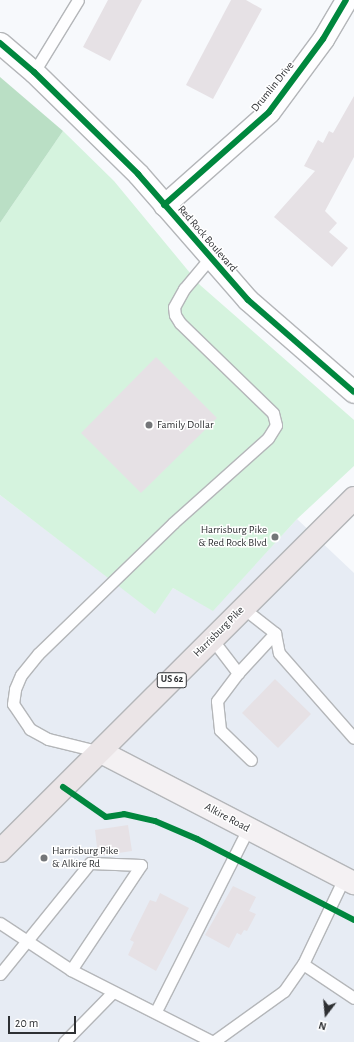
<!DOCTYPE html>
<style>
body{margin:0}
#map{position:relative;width:354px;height:1042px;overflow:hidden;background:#f7f9fc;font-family:"Alegreya Sans",sans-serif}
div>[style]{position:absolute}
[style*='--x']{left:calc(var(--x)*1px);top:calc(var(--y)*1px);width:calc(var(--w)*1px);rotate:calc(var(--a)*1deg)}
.built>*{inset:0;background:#e7ecf4}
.green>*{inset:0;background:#d5f3de}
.forest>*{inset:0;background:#badfc5}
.building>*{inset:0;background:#e6e1e5}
.roads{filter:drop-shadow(1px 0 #b4b6b9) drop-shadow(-1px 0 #b4b6b9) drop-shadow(0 1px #b4b6b9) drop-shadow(0 -1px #b4b6b9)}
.service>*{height:11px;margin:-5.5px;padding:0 5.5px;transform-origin:5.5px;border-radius:5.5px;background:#fefeff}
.minor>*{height:21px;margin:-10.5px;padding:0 10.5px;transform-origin:10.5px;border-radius:10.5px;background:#fefeff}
.secondary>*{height:22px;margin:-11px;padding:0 11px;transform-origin:11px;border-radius:11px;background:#f4f1f3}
.primary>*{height:22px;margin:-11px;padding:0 11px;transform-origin:11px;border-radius:11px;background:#ebe5e7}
.cycleway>*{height:6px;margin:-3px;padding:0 3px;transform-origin:3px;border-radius:3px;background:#00873e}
.dots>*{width:11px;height:11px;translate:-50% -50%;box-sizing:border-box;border:2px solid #fff;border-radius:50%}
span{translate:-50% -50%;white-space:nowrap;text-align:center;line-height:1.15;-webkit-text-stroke:3px #fff;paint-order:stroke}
.shield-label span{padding:1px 3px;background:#fff;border:1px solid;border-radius:3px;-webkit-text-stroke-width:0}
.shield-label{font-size:10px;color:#2e3033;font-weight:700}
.street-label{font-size:11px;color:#2e3033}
.poi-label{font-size:11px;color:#2e3033}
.left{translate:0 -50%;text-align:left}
.right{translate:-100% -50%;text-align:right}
.north{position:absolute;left:306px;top:994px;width:40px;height:40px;-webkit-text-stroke:3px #fff;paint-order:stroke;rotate:196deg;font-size:11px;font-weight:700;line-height:16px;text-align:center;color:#2e3033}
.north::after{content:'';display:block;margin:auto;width:14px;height:18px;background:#2e3033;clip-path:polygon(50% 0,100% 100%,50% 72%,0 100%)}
.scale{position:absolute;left:8px;top:1016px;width:68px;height:18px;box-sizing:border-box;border:2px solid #2e3033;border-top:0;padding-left:5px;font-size:12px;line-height:14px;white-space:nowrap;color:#2e3033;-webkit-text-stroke:3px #fff;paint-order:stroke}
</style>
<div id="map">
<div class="built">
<i style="clip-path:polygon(0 495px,155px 613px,173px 588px,213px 610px,297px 519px,354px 573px,354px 1042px,0 1042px)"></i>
</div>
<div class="green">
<i style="clip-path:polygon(63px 131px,114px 181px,200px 285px,354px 420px,354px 466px,297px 519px,213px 611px,173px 588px,155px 614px,0 495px,0 223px)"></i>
</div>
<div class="forest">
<i style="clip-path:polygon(0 77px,63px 131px,0 223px)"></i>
</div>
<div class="building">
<i style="clip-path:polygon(108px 0,142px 0,110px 61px,83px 47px)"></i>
<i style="clip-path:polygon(231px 0,246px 0,262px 9px,213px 99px,186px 85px)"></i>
<i style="clip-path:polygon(354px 96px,354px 157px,325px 211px,337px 223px,329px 232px,348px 248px,332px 267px,274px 217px,315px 171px,304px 166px,318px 140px,323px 143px,329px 131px,333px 133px)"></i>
<i style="clip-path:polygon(156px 357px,217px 418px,141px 493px,81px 433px)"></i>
<i style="clip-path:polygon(275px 679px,311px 714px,278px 748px,242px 713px)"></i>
<i style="clip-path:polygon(128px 825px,132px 851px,98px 856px,95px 830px)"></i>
<i style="clip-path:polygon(233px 886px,256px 897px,249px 911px,256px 914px,247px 931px,244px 930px,241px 935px,237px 933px,229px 948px,205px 935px)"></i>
<i style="clip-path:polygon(160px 893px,189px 908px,156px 971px,128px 955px,134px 942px,130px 940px,150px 900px,156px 902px)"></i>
</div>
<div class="roads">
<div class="service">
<i style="--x:34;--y:72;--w:84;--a:-58.6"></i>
<i style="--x:243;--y:608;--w:41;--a:38"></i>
<i style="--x:275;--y:633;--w:20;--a:79"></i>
<i style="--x:279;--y:653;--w:113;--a:48.6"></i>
<i style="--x:212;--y:639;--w:43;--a:52.6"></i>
<i style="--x:238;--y:673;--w:35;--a:127"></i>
<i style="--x:217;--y:701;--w:29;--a:84"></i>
<i style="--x:220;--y:730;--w:43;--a:44.1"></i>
<i style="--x:238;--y:673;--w:54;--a:-47.2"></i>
<i style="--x:101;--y:752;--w:55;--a:-166.2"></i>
<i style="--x:48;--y:739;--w:21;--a:-151"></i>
<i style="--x:30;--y:729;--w:30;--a:-124"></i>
<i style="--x:13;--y:704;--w:15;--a:-82"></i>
<i style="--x:15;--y:689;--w:15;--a:-67"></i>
<i style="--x:21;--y:675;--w:27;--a:-51"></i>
<i style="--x:38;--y:654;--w:188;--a:-44.1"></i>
<i style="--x:173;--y:523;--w:127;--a:-41.8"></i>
<i style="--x:268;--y:438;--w:15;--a:-58"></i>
<i style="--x:276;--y:425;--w:12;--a:-104"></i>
<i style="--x:273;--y:413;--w:129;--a:-135.9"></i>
<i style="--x:180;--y:323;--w:9;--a:-122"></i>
<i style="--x:175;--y:315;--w:8;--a:-97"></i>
<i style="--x:174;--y:307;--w:21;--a:-61"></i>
<i style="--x:184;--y:289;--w:40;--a:-50"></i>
<i style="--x:0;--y:923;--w:85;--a:33.5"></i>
<i style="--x:71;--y:970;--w:159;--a:26.9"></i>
<i style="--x:213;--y:1042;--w:87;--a:-35.7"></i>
<i style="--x:284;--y:991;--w:33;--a:-55"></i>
<i style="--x:303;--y:964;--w:95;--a:-64.5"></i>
<i style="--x:303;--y:964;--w:61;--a:33.7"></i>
<i style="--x:0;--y:974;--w:143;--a:-51"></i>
<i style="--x:90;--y:863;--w:51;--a:2.2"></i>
<i style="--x:141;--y:865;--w:126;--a:123.7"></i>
<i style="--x:156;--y:1011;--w:204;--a:-63.2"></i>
<i style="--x:64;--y:1042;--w:70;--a:-45.6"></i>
</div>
<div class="minor">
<i style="--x:0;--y:43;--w:45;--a:40.5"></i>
<i style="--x:34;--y:72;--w:146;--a:44.4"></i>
<i style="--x:138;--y:174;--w:167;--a:48.9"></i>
<i style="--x:248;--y:300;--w:140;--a:41"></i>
<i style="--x:164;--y:205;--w:140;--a:-41.5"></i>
<i style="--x:269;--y:112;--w:91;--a:-53.5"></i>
<i style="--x:323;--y:39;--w:45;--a:-59.5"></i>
</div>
<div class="secondary">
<i style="--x:101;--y:752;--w:285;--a:27.4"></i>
</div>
<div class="primary">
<i style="--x:0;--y:851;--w:500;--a:-44.9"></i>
</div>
</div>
<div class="cycleway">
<i style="--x:0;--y:43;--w:45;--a:40.5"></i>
<i style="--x:34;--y:72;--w:146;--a:44.4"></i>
<i style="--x:138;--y:174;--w:167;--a:48.9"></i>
<i style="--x:248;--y:300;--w:140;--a:41"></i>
<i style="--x:164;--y:205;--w:140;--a:-41.5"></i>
<i style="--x:269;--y:112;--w:91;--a:-53.5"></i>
<i style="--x:323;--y:39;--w:45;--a:-59.5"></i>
<i style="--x:63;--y:787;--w:52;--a:34.9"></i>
<i style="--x:106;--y:817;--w:18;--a:-9"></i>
<i style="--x:124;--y:814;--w:32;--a:13"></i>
<i style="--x:155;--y:821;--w:46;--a:23.2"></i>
<i style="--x:197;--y:839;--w:177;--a:27.3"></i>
</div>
<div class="dots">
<i style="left:149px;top:425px;background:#747679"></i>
<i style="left:275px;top:537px;background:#747679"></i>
<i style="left:44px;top:858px;background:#747679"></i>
</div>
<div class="shield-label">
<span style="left:172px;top:680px">US 62</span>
</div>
<div class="street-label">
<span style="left:273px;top:87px;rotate:-51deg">Drumlin Drive</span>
<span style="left:207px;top:239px;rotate:49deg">Red Rock Boulevard</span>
<span style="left:219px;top:632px;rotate:-45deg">Harrisburg Pike</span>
<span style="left:227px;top:818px;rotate:28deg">Alkire Road</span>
</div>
<div class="poi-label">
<span class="left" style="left:157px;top:425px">Family Dollar</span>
<span class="right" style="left:267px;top:537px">Harrisburg Pike<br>&amp; Red Rock Blvd</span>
<span class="left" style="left:52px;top:858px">Harrisburg Pike<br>&amp; Alkire Rd</span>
</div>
<div class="north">N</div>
<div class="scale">20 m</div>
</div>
